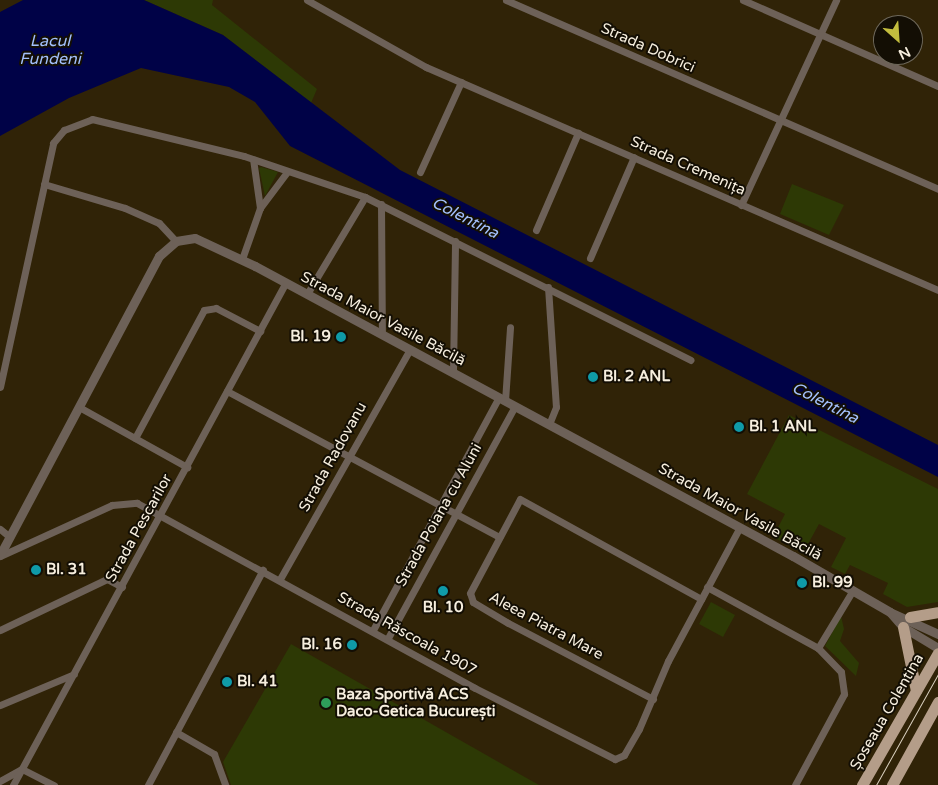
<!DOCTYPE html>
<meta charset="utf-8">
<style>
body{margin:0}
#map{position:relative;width:938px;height:785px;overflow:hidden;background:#302307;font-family:"Varela Round",sans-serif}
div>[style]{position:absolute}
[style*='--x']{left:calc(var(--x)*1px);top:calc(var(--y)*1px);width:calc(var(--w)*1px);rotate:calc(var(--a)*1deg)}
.green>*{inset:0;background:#2d3905}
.water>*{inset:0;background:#000247}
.minor>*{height:7px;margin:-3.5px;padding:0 3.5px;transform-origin:3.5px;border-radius:3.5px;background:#6d6158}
.tertiary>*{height:9px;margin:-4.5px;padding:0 4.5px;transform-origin:4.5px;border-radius:4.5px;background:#6d6158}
.primary>*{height:11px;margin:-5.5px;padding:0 5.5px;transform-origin:5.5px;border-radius:5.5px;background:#b49d89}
.tram>*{height:1px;margin:-0.5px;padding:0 0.5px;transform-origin:0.5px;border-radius:0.5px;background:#dad1c0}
.dots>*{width:14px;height:14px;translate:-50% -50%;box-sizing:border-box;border:2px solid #130e04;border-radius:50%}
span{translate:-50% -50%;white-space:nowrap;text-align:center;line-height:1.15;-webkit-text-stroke:4px #130e04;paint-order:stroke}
.street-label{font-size:15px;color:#f6eede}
.poi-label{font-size:15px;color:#f6eede;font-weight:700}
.right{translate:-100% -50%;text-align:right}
.left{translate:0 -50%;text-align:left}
.water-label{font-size:16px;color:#a3c0fc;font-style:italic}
.north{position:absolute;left:873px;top:15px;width:50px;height:50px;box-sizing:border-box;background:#130e04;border:1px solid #6e685b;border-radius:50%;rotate:154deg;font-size:14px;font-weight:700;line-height:20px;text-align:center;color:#f6eede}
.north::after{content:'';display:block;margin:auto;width:18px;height:22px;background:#c3bd3e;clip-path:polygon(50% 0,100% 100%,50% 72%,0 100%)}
</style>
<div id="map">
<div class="green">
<i style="clip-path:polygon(144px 0,213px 0,212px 5px,317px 89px,311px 103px,223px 35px)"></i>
<i style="clip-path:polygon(261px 167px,278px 172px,265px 196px,259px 168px)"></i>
<i style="clip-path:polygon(792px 184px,844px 205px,829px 235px,780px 214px)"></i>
<i style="clip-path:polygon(789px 415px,938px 489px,938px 602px,907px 607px,883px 594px,888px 583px,850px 565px,845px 574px,831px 567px,846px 538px,819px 524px,803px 553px,773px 537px,785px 514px,747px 494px)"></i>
<i style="clip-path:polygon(711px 602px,735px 615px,723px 637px,699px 624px)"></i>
<i style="clip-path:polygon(841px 616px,844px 629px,840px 641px,859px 663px,856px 676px,825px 646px)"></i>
<i style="clip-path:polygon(291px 644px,539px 785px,231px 785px,223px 762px)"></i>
</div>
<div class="water">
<i style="clip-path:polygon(23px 0,144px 0,223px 35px,400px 170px,938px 445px,938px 477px,290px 146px,255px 102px,229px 87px,141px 68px,69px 98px,0 136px,0 12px)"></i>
</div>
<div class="minor">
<i style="--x:307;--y:0;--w:137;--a:29.4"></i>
<i style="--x:426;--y:67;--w:558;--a:23.54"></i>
<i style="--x:506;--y:0;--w:472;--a:23.6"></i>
<i style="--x:743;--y:0;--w:213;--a:23.8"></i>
<i style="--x:420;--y:172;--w:99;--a:-65.5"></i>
<i style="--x:44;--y:184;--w:84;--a:16.5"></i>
<i style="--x:125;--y:208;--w:37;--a:24"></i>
<i style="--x:159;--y:223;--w:25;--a:47"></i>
<i style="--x:381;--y:204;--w:130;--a:89.6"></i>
<i style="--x:741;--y:205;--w:226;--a:-65.1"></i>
<i style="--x:260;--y:208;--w:45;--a:-53.1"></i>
<i style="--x:536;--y:230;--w:106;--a:-66.6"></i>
<i style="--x:590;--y:258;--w:110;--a:-66.5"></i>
<i style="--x:242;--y:259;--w:54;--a:-70.6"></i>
<i style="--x:260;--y:208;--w:49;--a:-98.1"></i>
<i style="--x:548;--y:287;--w:120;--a:86.2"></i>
<i style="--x:556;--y:407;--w:18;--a:112"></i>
<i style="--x:307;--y:294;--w:113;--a:-59.1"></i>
<i style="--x:453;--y:372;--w:131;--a:-89.1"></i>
<i style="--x:0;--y:387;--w:250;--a:-77.7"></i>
<i style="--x:53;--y:143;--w:17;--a:-50"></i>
<i style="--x:64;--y:130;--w:30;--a:-21"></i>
<i style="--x:92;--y:119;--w:156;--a:13.7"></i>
<i style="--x:244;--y:156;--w:128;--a:18.7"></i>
<i style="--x:365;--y:197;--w:364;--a:26.6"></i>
<i style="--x:227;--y:391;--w:309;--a:28.2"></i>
<i style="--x:505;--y:401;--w:74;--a:-86.1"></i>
<i style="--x:79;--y:407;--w:124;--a:29.1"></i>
<i style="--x:135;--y:438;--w:145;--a:-61.7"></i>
<i style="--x:204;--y:310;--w:12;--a:-9"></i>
<i style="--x:216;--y:308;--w:50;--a:27.6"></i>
<i style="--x:0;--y:529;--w:13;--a:39"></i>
<i style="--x:0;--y:556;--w:123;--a:-24.5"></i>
<i style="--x:112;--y:505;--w:25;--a:-5"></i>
<i style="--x:137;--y:503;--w:385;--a:28.7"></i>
<i style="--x:475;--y:688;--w:157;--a:26.9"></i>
<i style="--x:615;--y:759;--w:10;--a:-24"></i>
<i style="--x:624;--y:755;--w:30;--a:-60"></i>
<i style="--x:639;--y:729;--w:74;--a:-66.9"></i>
<i style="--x:668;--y:661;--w:152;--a:-61.8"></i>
<i style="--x:280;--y:579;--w:264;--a:-60.5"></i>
<i style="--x:707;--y:587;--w:127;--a:28.8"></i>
<i style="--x:818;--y:648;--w:33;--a:46"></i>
<i style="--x:841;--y:672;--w:22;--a:82"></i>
<i style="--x:844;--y:694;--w:103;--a:118.3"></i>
<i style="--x:0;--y:630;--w:119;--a:-25.5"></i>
<i style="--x:107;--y:579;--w:17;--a:28"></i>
<i style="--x:373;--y:630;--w:265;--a:-61.6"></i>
<i style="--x:388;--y:638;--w:264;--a:-61.3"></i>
<i style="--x:818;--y:648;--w:68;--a:-58.9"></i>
<i style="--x:653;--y:699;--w:164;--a:-152.3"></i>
<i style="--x:508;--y:623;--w:41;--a:-149"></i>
<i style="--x:473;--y:602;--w:9;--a:-108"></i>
<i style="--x:470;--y:593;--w:106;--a:-62"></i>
<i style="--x:520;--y:499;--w:207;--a:28.9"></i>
<i style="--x:0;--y:705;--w:80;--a:-22.7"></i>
<i style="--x:176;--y:732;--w:44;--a:30.1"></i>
<i style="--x:214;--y:754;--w:33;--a:70"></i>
<i style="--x:0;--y:781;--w:25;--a:-29"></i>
<i style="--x:22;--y:769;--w:36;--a:27"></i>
<i style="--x:13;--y:785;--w:572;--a:-61.51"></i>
<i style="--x:148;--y:785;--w:244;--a:-61.9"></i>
</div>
<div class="tertiary">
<i style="--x:0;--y:555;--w:339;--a:-62"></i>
<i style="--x:159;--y:256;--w:23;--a:-41"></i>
<i style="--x:176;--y:241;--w:19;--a:-9"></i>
<i style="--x:195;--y:238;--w:66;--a:25"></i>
<i style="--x:255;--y:266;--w:611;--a:28.33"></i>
<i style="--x:793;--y:556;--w:112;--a:30"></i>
<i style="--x:890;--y:612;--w:20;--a:49"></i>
<i style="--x:903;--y:627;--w:41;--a:31"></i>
<i style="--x:892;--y:613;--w:51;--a:24.5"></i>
</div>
<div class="primary">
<i style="--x:910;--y:617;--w:28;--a:-10"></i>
<i style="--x:903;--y:627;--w:65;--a:78.5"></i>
<i style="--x:862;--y:785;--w:152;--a:-60.1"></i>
<i style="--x:892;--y:785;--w:95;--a:-61"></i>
</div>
<div class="tram">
<i style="--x:876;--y:785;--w:127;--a:-60.8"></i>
</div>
<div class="dots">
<i style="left:341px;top:337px;background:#0f9aa8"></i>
<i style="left:593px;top:377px;background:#0f9aa8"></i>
<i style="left:739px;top:427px;background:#0f9aa8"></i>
<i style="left:36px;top:570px;background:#0f9aa8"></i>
<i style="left:802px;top:583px;background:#0f9aa8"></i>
<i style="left:443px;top:591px;background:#0f9aa8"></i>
<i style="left:352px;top:645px;background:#0f9aa8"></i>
<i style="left:227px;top:682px;background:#0f9aa8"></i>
<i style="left:326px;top:703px;background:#2e9e5b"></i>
</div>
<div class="street-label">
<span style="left:648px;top:48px;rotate:24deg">Strada Dobrici</span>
<span style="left:688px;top:166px;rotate:24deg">Strada Cremenița</span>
<span style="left:383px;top:319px;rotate:28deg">Strada Maior Vasile Băcilă</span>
<span style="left:333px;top:457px;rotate:-61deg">Strada Radovanu</span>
<span style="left:740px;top:512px;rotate:29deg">Strada Maior Vasile Băcilă</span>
<span style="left:439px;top:515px;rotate:-61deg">Strada Poiana cu Aluni</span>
<span style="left:139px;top:528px;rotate:-61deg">Strada Pescarilor</span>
<span style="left:546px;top:626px;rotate:28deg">Aleea Piatra Mare</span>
<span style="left:407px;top:634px;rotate:29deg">Strada Răscoala 1907</span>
<span style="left:887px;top:712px;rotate:-60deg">Șoseaua Colentina</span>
</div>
<div class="poi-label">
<span class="right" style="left:331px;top:337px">Bl. 19</span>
<span class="left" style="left:603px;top:377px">Bl. 2 ANL</span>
<span class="left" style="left:749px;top:427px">Bl. 1 ANL</span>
<span class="left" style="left:46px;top:570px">Bl. 31</span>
<span class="left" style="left:812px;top:583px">Bl. 99</span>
<span style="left:443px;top:608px">Bl. 10</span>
<span class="right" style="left:342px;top:645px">Bl. 16</span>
<span class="left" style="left:237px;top:682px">Bl. 41</span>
<span class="left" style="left:336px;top:703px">Baza Sportivă ACS<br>Daco-Getica București</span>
</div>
<div class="water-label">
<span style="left:50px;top:50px">Lacul<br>Fundeni</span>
<span style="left:465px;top:218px;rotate:27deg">Colentina</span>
<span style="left:825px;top:403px;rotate:27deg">Colentina</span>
</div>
<div class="north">N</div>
</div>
